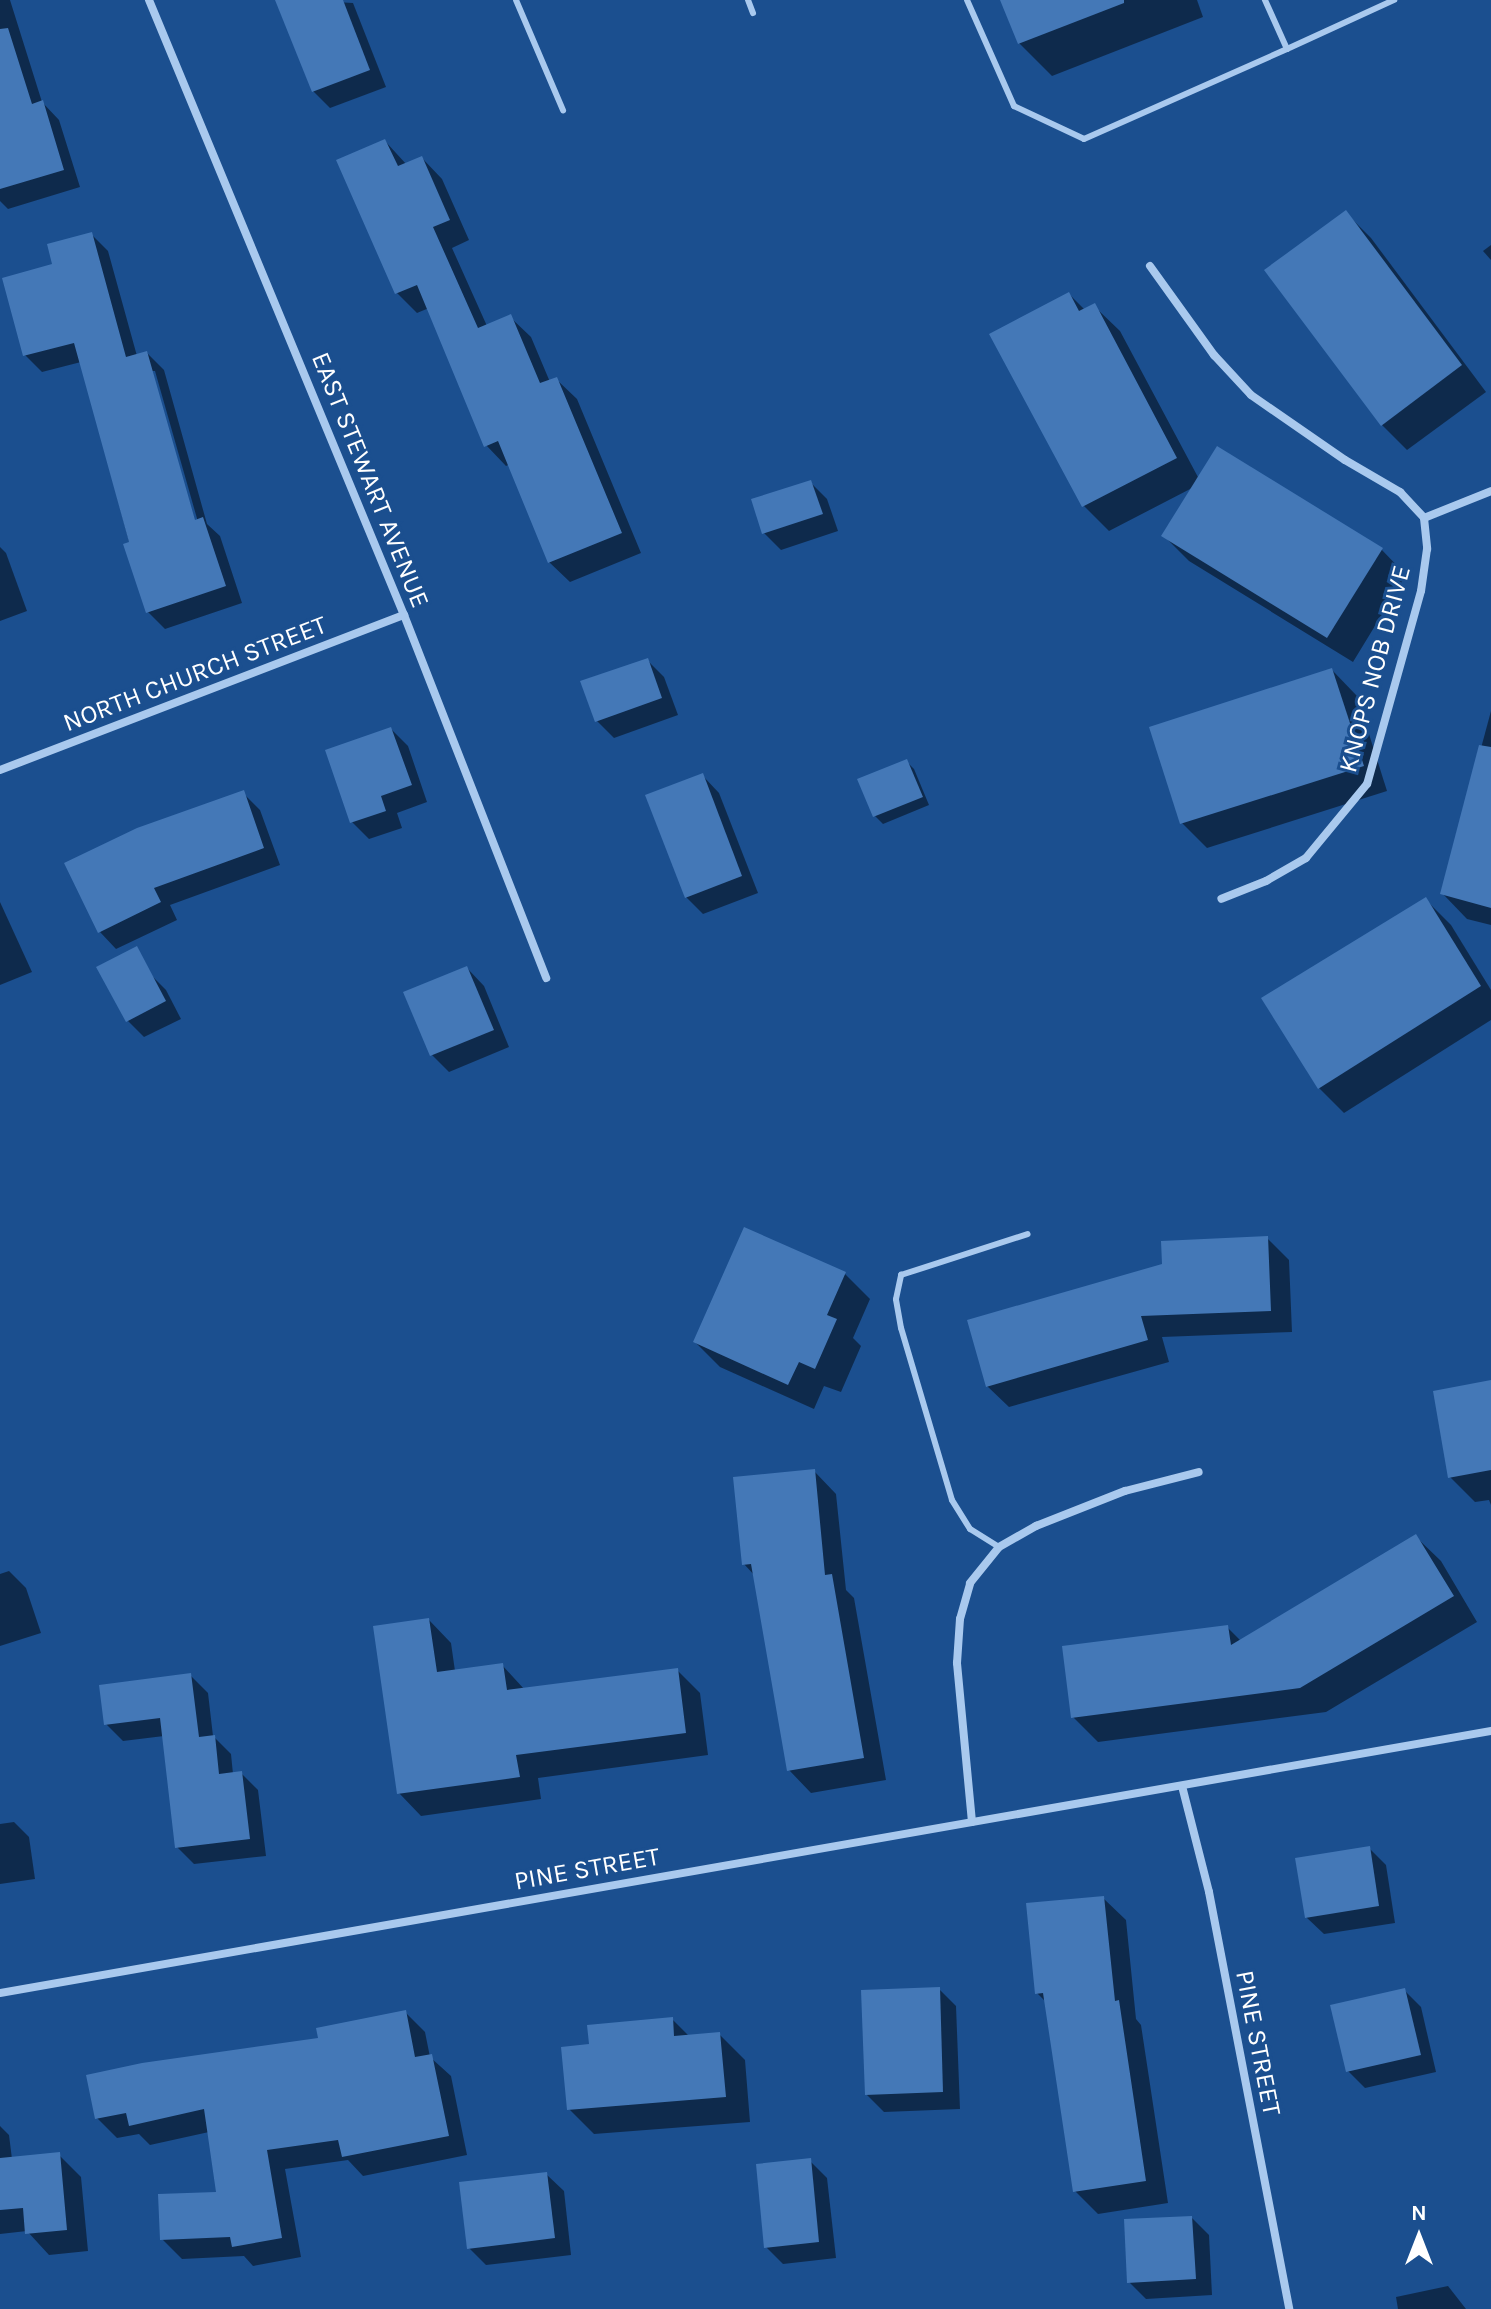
<!DOCTYPE html>
<style>
body{margin:0}
#map{position:relative;width:1491px;height:2309px;overflow:hidden;background:#1b4f8f;font-family:Karla,sans-serif}
div>[style]{position:absolute}
[style*='--x']{left:calc(var(--x)*1px);top:calc(var(--y)*1px);width:calc(var(--w)*1px);rotate:calc(var(--a)*1deg)}
.shadow>*{inset:0;background:#0007}
.building>*{inset:0;background:#4478b7}
.service>*{height:6px;margin:-3px;padding:0 3px;transform-origin:3px;border-radius:3px;background:#a9c9ee}
.minor>*{height:8px;margin:-4px;padding:0 4px;transform-origin:4px;border-radius:4px;background:#a9c9ee}
span{translate:-50% -50%;white-space:nowrap;text-align:center;line-height:1.15;-webkit-text-stroke:6px #1b4f8f;paint-order:stroke}
.street-label{font-size:26px;color:#fff}
.north{position:absolute;left:1379px;top:2197px;width:80px;height:80px;-webkit-text-stroke:6px #1b4f8f;paint-order:stroke;rotate:0deg;font-size:22px;font-weight:700;line-height:32px;text-align:center;color:#fff}
.north::after{content:'';display:block;margin:auto;width:28px;height:36px;background:#fff;clip-path:polygon(50% 0,100% 100%,50% 72%,0 100%)}
</style>
<div id="map">
<div class="shadow">
<i style="clip-path:polygon(0 0,10px 0,42px 102px,59px 120px,80px 187px,8px 209px,0 201px)"></i>
<i style="clip-path:polygon(300px 0,353px 3px,386px 87px,330px 108px,313px 91px)"></i>
<i style="clip-path:polygon(1002px 0,1197px 0,1203px 17px,1052px 76px,1019px 43px)"></i>
<i style="clip-path:polygon(385px 141px,407px 165px,422px 158px,442px 179px,469px 240px,452px 248px,487px 326px,510px 317px,531px 337px,550px 382px,556px 379px,577px 399px,641px 553px,570px 582px,549px 562px,510px 464px,506px 466px,486px 445px,429px 308px,417px 313px,397px 293px)"></i>
<i style="clip-path:polygon(1346px 213px,1371px 238px,1486px 392px,1407px 450px,1382px 425px)"></i>
<i style="clip-path:polygon(evenodd,91px 234px,108px 251px,137px 356px,147px 353px,164px 370px,207px 524px,220px 536px,242px 603px,165px 629px,148px 612px,81px 362px,42px 372px,25px 355px,55px 266px,91px 234px,151px 371px,155px 371px,200px 529px,196px 530px,151px 371px)"></i>
<i style="clip-path:polygon(1491px 245px,1491px 260px,1483px 251px)"></i>
<i style="clip-path:polygon(1069px 294px,1085px 310px,1094px 306px,1120px 331px,1199px 479px,1381px 549px,1406px 575px,1353px 662px,1189px 561px,1164px 536px,1194px 487px,1109px 531px,1084px 506px)"></i>
<i style="clip-path:polygon(810px 482px,827px 499px,838px 531px,781px 550px,764px 533px)"></i>
<i style="clip-path:polygon(0 547px,6px 553px,27px 611px,0 621px)"></i>
<i style="clip-path:polygon(647px 660px,664px 677px,678px 715px,614px 738px,597px 721px)"></i>
<i style="clip-path:polygon(1332px 670px,1357px 696px,1387px 791px,1207px 848px,1182px 823px)"></i>
<i style="clip-path:polygon(1491px 711px,1491px 925px,1467px 919px,1442px 893px)"></i>
<i style="clip-path:polygon(391px 729px,408px 746px,427px 802px,397px 813px,402px 828px,369px 839px,352px 822px)"></i>
<i style="clip-path:polygon(906px 761px,914px 769px,929px 805px,883px 824px,875px 816px)"></i>
<i style="clip-path:polygon(702px 775px,719px 793px,758px 893px,703px 914px,686px 897px)"></i>
<i style="clip-path:polygon(243px 793px,260px 810px,280px 865px,170px 905px,177px 920px,116px 949px,100px 932px)"></i>
<i style="clip-path:polygon(1426px 900px,1451px 925px,1491px 990px,1491px 1020px,1344px 1113px,1319px 1088px)"></i>
<i style="clip-path:polygon(0 902px,32px 972px,0 985px)"></i>
<i style="clip-path:polygon(467px 968px,484px 986px,509px 1047px,449px 1072px,432px 1055px)"></i>
<i style="clip-path:polygon(149px 973px,166px 990px,181px 1019px,144px 1037px,127px 1020px)"></i>
<i style="clip-path:polygon(1267px 1238px,1289px 1260px,1292px 1332px,1162px 1337px,1169px 1362px,1009px 1407px,987px 1386px)"></i>
<i style="clip-path:polygon(845px 1274px,870px 1299px,853px 1338px,861px 1346px,841px 1392px,824px 1386px,814px 1409px,720px 1367px,695px 1342px)"></i>
<i style="clip-path:polygon(1491px 1382px,1491px 1505px,1489px 1500px,1475px 1502px,1450px 1477px)"></i>
<i style="clip-path:polygon(814px 1471px,836px 1494px,846px 1590px,854px 1598px,886px 1780px,811px 1793px,789px 1770px,755px 1576px,744px 1564px)"></i>
<i style="clip-path:polygon(1415px 1536px,1441px 1561px,1477px 1622px,1326px 1712px,1098px 1742px,1073px 1717px,1227px 1627px,1241px 1641px)"></i>
<i style="clip-path:polygon(9px 1571px,26px 1588px,41px 1633px,0 1646px,0 1574px)"></i>
<i style="clip-path:polygon(429px 1620px,451px 1643px,455px 1671px,502px 1665px,525px 1690px,677px 1670px,700px 1693px,708px 1755px,538px 1778px,541px 1799px,421px 1816px,399px 1793px)"></i>
<i style="clip-path:polygon(191px 1676px,208px 1693px,213px 1736px,231px 1754px,233px 1774px,241px 1773px,258px 1790px,266px 1856px,194px 1864px,177px 1847px,164px 1736px,123px 1741px,106px 1724px)"></i>
<i style="clip-path:polygon(14px 1822px,29px 1837px,35px 1879px,0 1884px,0 1824px)"></i>
<i style="clip-path:polygon(1369px 1848px,1386px 1865px,1395px 1923px,1324px 1934px,1306px 1917px)"></i>
<i style="clip-path:polygon(1103px 1898px,1126px 1920px,1136px 2019px,1141px 2025px,1168px 2203px,1098px 2214px,1075px 2191px,1046px 2002px,1037px 1993px)"></i>
<i style="clip-path:polygon(939px 1989px,956px 2006px,960px 2109px,884px 2112px,867px 2095px)"></i>
<i style="clip-path:polygon(1404px 1990px,1421px 2007px,1436px 2072px,1365px 2088px,1348px 2071px)"></i>
<i style="clip-path:polygon(405px 2012px,425px 2032px,430px 2057px,451px 2076px,467px 2155px,363px 2176px,348px 2160px,285px 2169px,301px 2257px,253px 2266px,244px 2256px,182px 2259px,162px 2239px,218px 2193px,209px 2132px,150px 2145px,139px 2134px,117px 2138px,97px 2118px)"></i>
<i style="clip-path:polygon(672px 2019px,690px 2037px,719px 2034px,745px 2060px,750px 2122px,594px 2134px,569px 2109px,591px 2046px)"></i>
<i style="clip-path:polygon(0 2126px,9px 2135px,12px 2159px,59px 2155px,81px 2177px,88px 2251px,49px 2255px,27px 2231px,0 2234px)"></i>
<i style="clip-path:polygon(810px 2161px,827px 2178px,836px 2258px,783px 2264px,766px 2247px)"></i>
<i style="clip-path:polygon(546px 2174px,564px 2191px,571px 2255px,486px 2265px,469px 2248px)"></i>
<i style="clip-path:polygon(1192px 2218px,1209px 2235px,1212px 2295px,1146px 2299px,1129px 2282px)"></i>
<i style="clip-path:polygon(1448px 2286px,1466px 2309px,1398px 2309px,1396px 2297px)"></i>
</div>
<div class="building">
<i style="clip-path:polygon(275px 0,343px 0,370px 70px,312px 92px)"></i>
<i style="clip-path:polygon(1000px 0,1124px 0,1124px 3px,1018px 44px)"></i>
<i style="clip-path:polygon(8px 28px,32px 104px,43px 100px,64px 170px,0 189px,0 29px)"></i>
<i style="clip-path:polygon(385px 139px,398px 166px,422px 156px,450px 220px,433px 227px,478px 328px,511px 314px,540px 383px,557px 377px,622px 533px,548px 563px,498px 441px,484px 447px,417px 285px,395px 294px,336px 160px)"></i>
<i style="clip-path:polygon(1346px 210px,1462px 365px,1381px 426px,1264px 270px)"></i>
<i style="clip-path:polygon(92px 232px,126px 357px,147px 351px,195px 520px,203px 517px,226px 586px,146px 613px,123px 544px,129px 542px,74px 343px,23px 356px,2px 278px,52px 264px,47px 244px)"></i>
<i style="clip-path:polygon(1069px 292px,1079px 311px,1095px 303px,1177px 458px,1082px 507px,989px 334px)"></i>
<i style="clip-path:polygon(1217px 446px,1383px 548px,1327px 638px,1161px 536px)"></i>
<i style="clip-path:polygon(811px 480px,823px 514px,762px 534px,751px 499px)"></i>
<i style="clip-path:polygon(648px 658px,662px 698px,595px 722px,580px 681px)"></i>
<i style="clip-path:polygon(1332px 668px,1364px 766px,1180px 824px,1149px 727px)"></i>
<i style="clip-path:polygon(391px 727px,412px 785px,381px 796px,386px 811px,350px 823px,325px 750px)"></i>
<i style="clip-path:polygon(1479px 745px,1491px 747px,1491px 908px,1440px 894px)"></i>
<i style="clip-path:polygon(907px 759px,923px 797px,873px 817px,857px 779px)"></i>
<i style="clip-path:polygon(703px 773px,742px 876px,685px 898px,645px 795px)"></i>
<i style="clip-path:polygon(244px 790px,264px 848px,154px 888px,161px 902px,98px 933px,64px 863px,137px 828px)"></i>
<i style="clip-path:polygon(1426px 897px,1481px 986px,1318px 1089px,1261px 998px)"></i>
<i style="clip-path:polygon(137px 946px,166px 1001px,126px 1022px,96px 967px)"></i>
<i style="clip-path:polygon(467px 966px,494px 1030px,430px 1056px,403px 992px)"></i>
<i style="clip-path:polygon(744px 1227px,846px 1272px,827px 1315px,837px 1319px,815px 1369px,799px 1362px,788px 1385px,693px 1342px)"></i>
<i style="clip-path:polygon(1268px 1236px,1271px 1311px,1141px 1316px,1148px 1340px,986px 1387px,967px 1320px,1162px 1264px,1161px 1241px)"></i>
<i style="clip-path:polygon(1491px 1380px,1491px 1470px,1448px 1478px,1433px 1391px)"></i>
<i style="clip-path:polygon(815px 1469px,825px 1575px,832px 1574px,864px 1758px,787px 1771px,751px 1564px,742px 1565px,733px 1477px)"></i>
<i style="clip-path:polygon(1416px 1534px,1454px 1596px,1300px 1688px,1071px 1718px,1062px 1646px,1228px 1625px,1231px 1645px)"></i>
<i style="clip-path:polygon(429px 1618px,437px 1672px,503px 1663px,507px 1690px,678px 1668px,686px 1733px,516px 1755px,520px 1777px,397px 1794px,373px 1626px)"></i>
<i style="clip-path:polygon(191px 1673px,199px 1737px,215px 1735px,219px 1774px,242px 1771px,250px 1839px,175px 1848px,160px 1718px,104px 1725px,99px 1685px)"></i>
<i style="clip-path:polygon(1370px 1846px,1379px 1906px,1305px 1918px,1295px 1858px)"></i>
<i style="clip-path:polygon(1104px 1896px,1115px 2001px,1119px 2000px,1146px 2181px,1073px 2192px,1043px 1993px,1035px 1994px,1026px 1903px)"></i>
<i style="clip-path:polygon(940px 1987px,943px 2092px,865px 2095px,861px 1990px)"></i>
<i style="clip-path:polygon(1405px 1988px,1421px 2055px,1346px 2072px,1330px 2005px)"></i>
<i style="clip-path:polygon(406px 2010px,415px 2057px,432px 2054px,449px 2136px,342px 2157px,338px 2140px,267px 2150px,282px 2238px,232px 2247px,230px 2237px,160px 2240px,158px 2194px,216px 2192px,204px 2109px,129px 2126px,126px 2113px,95px 2119px,86px 2075px,142px 2063px,318px 2038px,316px 2028px)"></i>
<i style="clip-path:polygon(673px 2017px,674px 2036px,720px 2032px,726px 2097px,567px 2110px,561px 2047px,589px 2044px,587px 2025px)"></i>
<i style="clip-path:polygon(60px 2152px,67px 2230px,25px 2234px,23px 2208px,0 2210px,0 2158px)"></i>
<i style="clip-path:polygon(811px 2158px,819px 2242px,764px 2248px,756px 2164px)"></i>
<i style="clip-path:polygon(547px 2172px,555px 2238px,467px 2249px,459px 2182px)"></i>
<i style="clip-path:polygon(1192px 2216px,1196px 2279px,1127px 2283px,1124px 2219px)"></i>
</div>
<div class="service">
<i style="--x:516;--y:0;--w:120;--a:66.9"></i>
<i style="--x:748;--y:0;--w:14;--a:69"></i>
<i style="--x:967;--y:0;--w:116;--a:66.1"></i>
<i style="--x:1014;--y:106;--w:77;--a:25.2"></i>
<i style="--x:1084;--y:139;--w:222;--a:-23.9"></i>
<i style="--x:1287;--y:49;--w:54;--a:-114.2"></i>
<i style="--x:1287;--y:49;--w:118;--a:-24.6"></i>
<i style="--x:999;--y:1547;--w:34;--a:-148"></i>
<i style="--x:970;--y:1529;--w:34;--a:-122"></i>
<i style="--x:952;--y:1500;--w:179;--a:-106.5"></i>
<i style="--x:901;--y:1328;--w:29;--a:-100"></i>
<i style="--x:896;--y:1299;--w:25;--a:-78"></i>
<i style="--x:901;--y:1275;--w:133;--a:-17.9"></i>
</div>
<div class="minor">
<i style="--x:149;--y:0;--w:666;--a:67.48"></i>
<i style="--x:404;--y:615;--w:390;--a:68.6"></i>
<i style="--x:1150;--y:266;--w:110;--a:54.3"></i>
<i style="--x:1214;--y:355;--w:54;--a:47.2"></i>
<i style="--x:1251;--y:395;--w:114;--a:34.7"></i>
<i style="--x:1345;--y:460;--w:64;--a:30.2"></i>
<i style="--x:1400;--y:492;--w:35;--a:47"></i>
<i style="--x:1424;--y:518;--w:31;--a:84"></i>
<i style="--x:1427;--y:549;--w:42;--a:98.1"></i>
<i style="--x:1421;--y:591;--w:200;--a:105.6"></i>
<i style="--x:1367;--y:784;--w:96;--a:129.5"></i>
<i style="--x:1306;--y:858;--w:46;--a:150.1"></i>
<i style="--x:1266;--y:881;--w:48;--a:158.2"></i>
<i style="--x:1424;--y:518;--w:72;--a:-21.9"></i>
<i style="--x:0;--y:770;--w:433;--a:-21"></i>
<i style="--x:1182;--y:1786;--w:109;--a:75.7"></i>
<i style="--x:1209;--y:1892;--w:425;--a:79.1"></i>
<i style="--x:972;--y:1822;--w:160;--a:-95.4"></i>
<i style="--x:957;--y:1663;--w:44;--a:-86.1"></i>
<i style="--x:960;--y:1619;--w:37;--a:-74"></i>
<i style="--x:970;--y:1583;--w:46;--a:-51.1"></i>
<i style="--x:999;--y:1547;--w:43;--a:-29.6"></i>
<i style="--x:1036;--y:1526;--w:96;--a:-21.5"></i>
<i style="--x:1125;--y:1491;--w:76;--a:-14.4"></i>
<i style="--x:0;--y:1993;--w:1514;--a:-9.97"></i>
</div>
<div class="street-label">
<span style="left:370px;top:480px;rotate:68deg">EAST STEWART AVENUE</span>
<span style="left:1375px;top:669px;rotate:-75deg">KNOPS NOB DRIVE</span>
<span style="left:195px;top:674px;rotate:-21deg">NORTH CHURCH STREET</span>
<span style="left:587px;top:1869px;rotate:-10deg">PINE STREET</span>
<span style="left:1258px;top:2043px;rotate:79deg">PINE STREET</span>
</div>
<div class="north">N</div>
</div>
